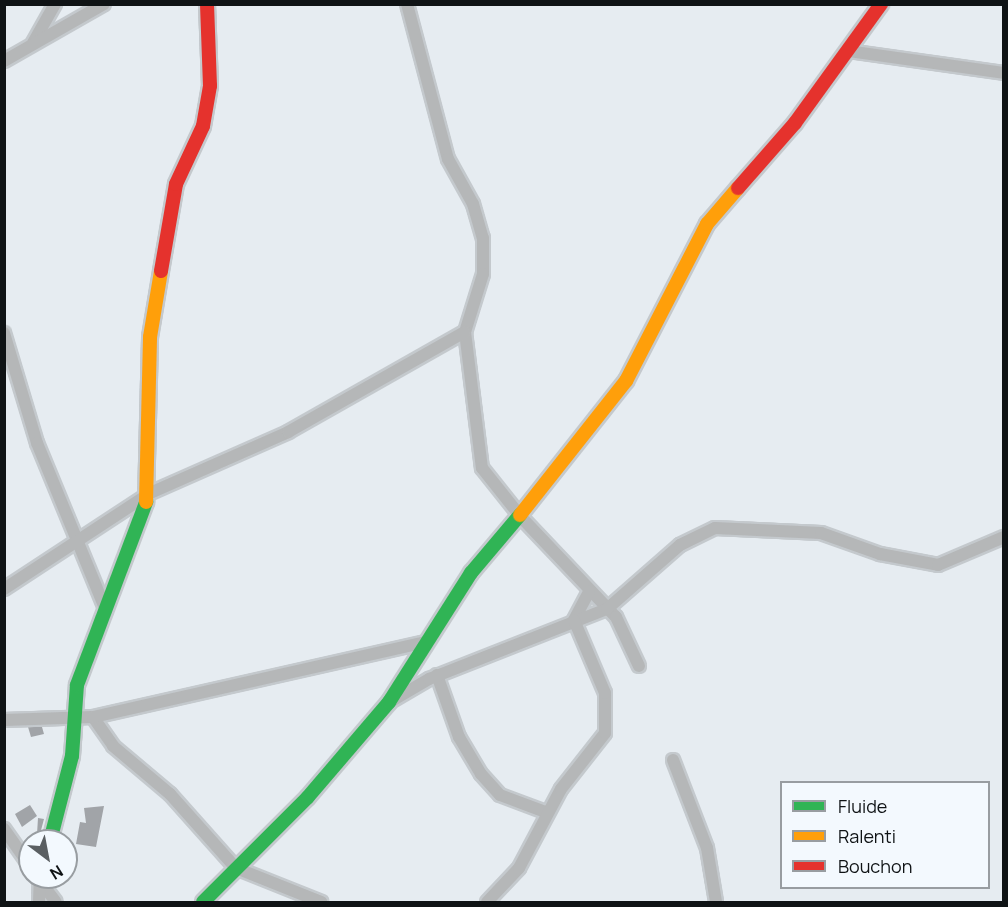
<!DOCTYPE html>
<style>
body{margin:0}
#map{position:relative;width:1008px;height:907px;overflow:hidden;background:#e6ecf1;font-family:Manrope,sans-serif}
div>[style]{position:absolute}
[style*='--x']{left:calc(var(--x)*1px);top:calc(var(--y)*1px);width:calc(var(--w)*1px);rotate:calc(var(--a)*1deg)}
.building>*{inset:0;background:#a1a4a8}
.roads{filter:drop-shadow(2px 0 #c4c9cd) drop-shadow(-2px 0 #c4c9cd) drop-shadow(0 2px #c4c9cd) drop-shadow(0 -2px #c4c9cd)}
.street>*{height:12px;margin:-6px;padding:0 6px;transform-origin:6px;border-radius:6px;background:#b5b7b8}
.fast>*{height:14px;margin:-7px;padding:0 7px;transform-origin:7px;border-radius:7px;background:#30b455}
.slow>*{height:14px;margin:-7px;padding:0 7px;transform-origin:7px;border-radius:7px;background:#ff9f0a}
.jam>*{height:14px;margin:-7px;padding:0 7px;transform-origin:7px;border-radius:7px;background:#e5322d}
span{translate:-50% -50%;white-space:nowrap;text-align:center;line-height:1.15;-webkit-text-stroke:6px #f3f9fe;paint-order:stroke}
.frame{position:absolute;inset:0;border:6px solid #0f1315;pointer-events:none}
.legend{position:absolute;left:780px;top:781px;width:210px;height:108px;box-sizing:border-box;background:#f3f9fe;border:2px solid #989da1;margin:0;padding:8px 10px;list-style:none;font-size:18px;color:#0f1315}
.legend li{display:flex;align-items:center;gap:12px;height:30px}
.legend b{width:30px;border:2px solid #989da1}
.north{position:absolute;left:18px;top:829px;width:60px;height:60px;box-sizing:border-box;background:#f3f9fe;border:2px solid #989da1;border-radius:50%;rotate:148deg;font-size:16px;font-weight:700;line-height:24px;text-align:center;color:#0f1315}
.north::after{content:'';display:block;margin:auto;width:21px;height:27px;background:#5a5f62;clip-path:polygon(50% 0,100% 100%,50% 72%,0 100%)}
</style>
<div id="map">
<div class="building">
<i style="clip-path:polygon(28px 727px,42px 727px,44px 734px,31px 737px)"></i>
<i style="clip-path:polygon(30px 805px,37px 816px,22px 827px,15px 814px)"></i>
<i style="clip-path:polygon(104px 806px,96px 847px,76px 844px,80px 822px,86px 823px,84px 808px)"></i>
<i style="clip-path:polygon(38px 818px,44px 819px,40px 834px,37px 834px)"></i>
</div>
<div class="roads">
<div class="street">
<i style="--x:407;--y:4;--w:160;--a:75.2"></i>
<i style="--x:448;--y:159;--w:51;--a:60.9"></i>
<i style="--x:473;--y:204;--w:35;--a:74"></i>
<i style="--x:483;--y:238;--w:36;--a:90"></i>
<i style="--x:483;--y:274;--w:61;--a:107.2"></i>
<i style="--x:465;--y:332;--w:137;--a:82.9"></i>
<i style="--x:482;--y:468;--w:63;--a:51.5"></i>
<i style="--x:521;--y:517;--w:138;--a:46.5"></i>
<i style="--x:616;--y:617;--w:54;--a:64.9"></i>
<i style="--x:33;--y:43;--w:45;--a:-60.6"></i>
<i style="--x:848;--y:51;--w:158;--a:8"></i>
<i style="--x:4;--y:61;--w:115;--a:-29.7"></i>
<i style="--x:4;--y:333;--w:115;--a:73.3"></i>
<i style="--x:37;--y:443;--w:181;--a:67.6"></i>
<i style="--x:4;--y:589;--w:175;--a:-33.3"></i>
<i style="--x:150;--y:493;--w:151;--a:-23.8"></i>
<i style="--x:288;--y:432;--w:203;--a:-29.5"></i>
<i style="--x:574;--y:620;--w:32;--a:-62"></i>
<i style="--x:437;--y:675;--w:66;--a:70.5"></i>
<i style="--x:459;--y:737;--w:43;--a:59.3"></i>
<i style="--x:481;--y:774;--w:28;--a:48"></i>
<i style="--x:500;--y:795;--w:51;--a:20.6"></i>
<i style="--x:393;--y:700;--w:42;--a:-30.3"></i>
<i style="--x:429;--y:679;--w:191;--a:-21.5"></i>
<i style="--x:607;--y:609;--w:97;--a:-41.2"></i>
<i style="--x:680;--y:545;--w:39;--a:-26"></i>
<i style="--x:715;--y:528;--w:106;--a:2.7"></i>
<i style="--x:821;--y:533;--w:63;--a:19.6"></i>
<i style="--x:880;--y:554;--w:59;--a:10.7"></i>
<i style="--x:938;--y:565;--w:72;--a:-23"></i>
<i style="--x:93;--y:717;--w:35;--a:55"></i>
<i style="--x:113;--y:746;--w:75;--a:40.1"></i>
<i style="--x:170;--y:794;--w:99;--a:48.3"></i>
<i style="--x:236;--y:868;--w:92;--a:21.8"></i>
<i style="--x:4;--y:720;--w:89;--a:-1.9"></i>
<i style="--x:93;--y:717;--w:337;--a:-12.7"></i>
<i style="--x:673;--y:760;--w:94;--a:68.9"></i>
<i style="--x:707;--y:848;--w:55;--a:80.5"></i>
<i style="--x:4;--y:829;--w:45;--a:54.9"></i>
<i style="--x:37;--y:877;--w:31;--a:53"></i>
<i style="--x:39;--y:902;--w:24;--a:-88"></i>
<i style="--x:487;--y:902;--w:47;--a:-46.7"></i>
<i style="--x:519;--y:868;--w:89;--a:-62"></i>
<i style="--x:561;--y:789;--w:71;--a:-51.8"></i>
<i style="--x:605;--y:733;--w:40;--a:-90"></i>
<i style="--x:605;--y:693;--w:79;--a:-113"></i>
</div>
<div class="fast">
<i style="--x:50;--y:841;--w:88;--a:-75.5"></i>
<i style="--x:72;--y:756;--w:71;--a:-86"></i>
<i style="--x:77;--y:685;--w:196;--a:-69.3"></i>
<i style="--x:203;--y:902;--w:148;--a:-45"></i>
<i style="--x:308;--y:797;--w:125;--a:-49.5"></i>
<i style="--x:389;--y:702;--w:153;--a:-57.6"></i>
<i style="--x:471;--y:573;--w:76;--a:-49.8"></i>
</div>
<div class="slow">
<i style="--x:146;--y:502;--w:165;--a:-88.6"></i>
<i style="--x:150;--y:337;--w:67;--a:-80.5"></i>
<i style="--x:520;--y:515;--w:171;--a:-51.7"></i>
<i style="--x:626;--y:381;--w:177;--a:-62.7"></i>
<i style="--x:707;--y:224;--w:48;--a:-49.3"></i>
</div>
<div class="jam">
<i style="--x:738;--y:188;--w:86;--a:-48.8"></i>
<i style="--x:795;--y:123;--w:147;--a:-54.1"></i>
<i style="--x:161;--y:271;--w:88;--a:-80.2"></i>
<i style="--x:176;--y:184;--w:64;--a:-65"></i>
<i style="--x:203;--y:126;--w:41;--a:-80.1"></i>
<i style="--x:210;--y:86;--w:82;--a:-92.1"></i>
</div>
</div>
<div class="frame"></div>
<ul class="legend">
<li><b style="height:8px;background:#30b455"></b>Fluide</li>
<li><b style="height:8px;background:#ff9f0a"></b>Ralenti</li>
<li><b style="height:8px;background:#e5322d"></b>Bouchon</li>
</ul>
<div class="north">N</div>
</div>
